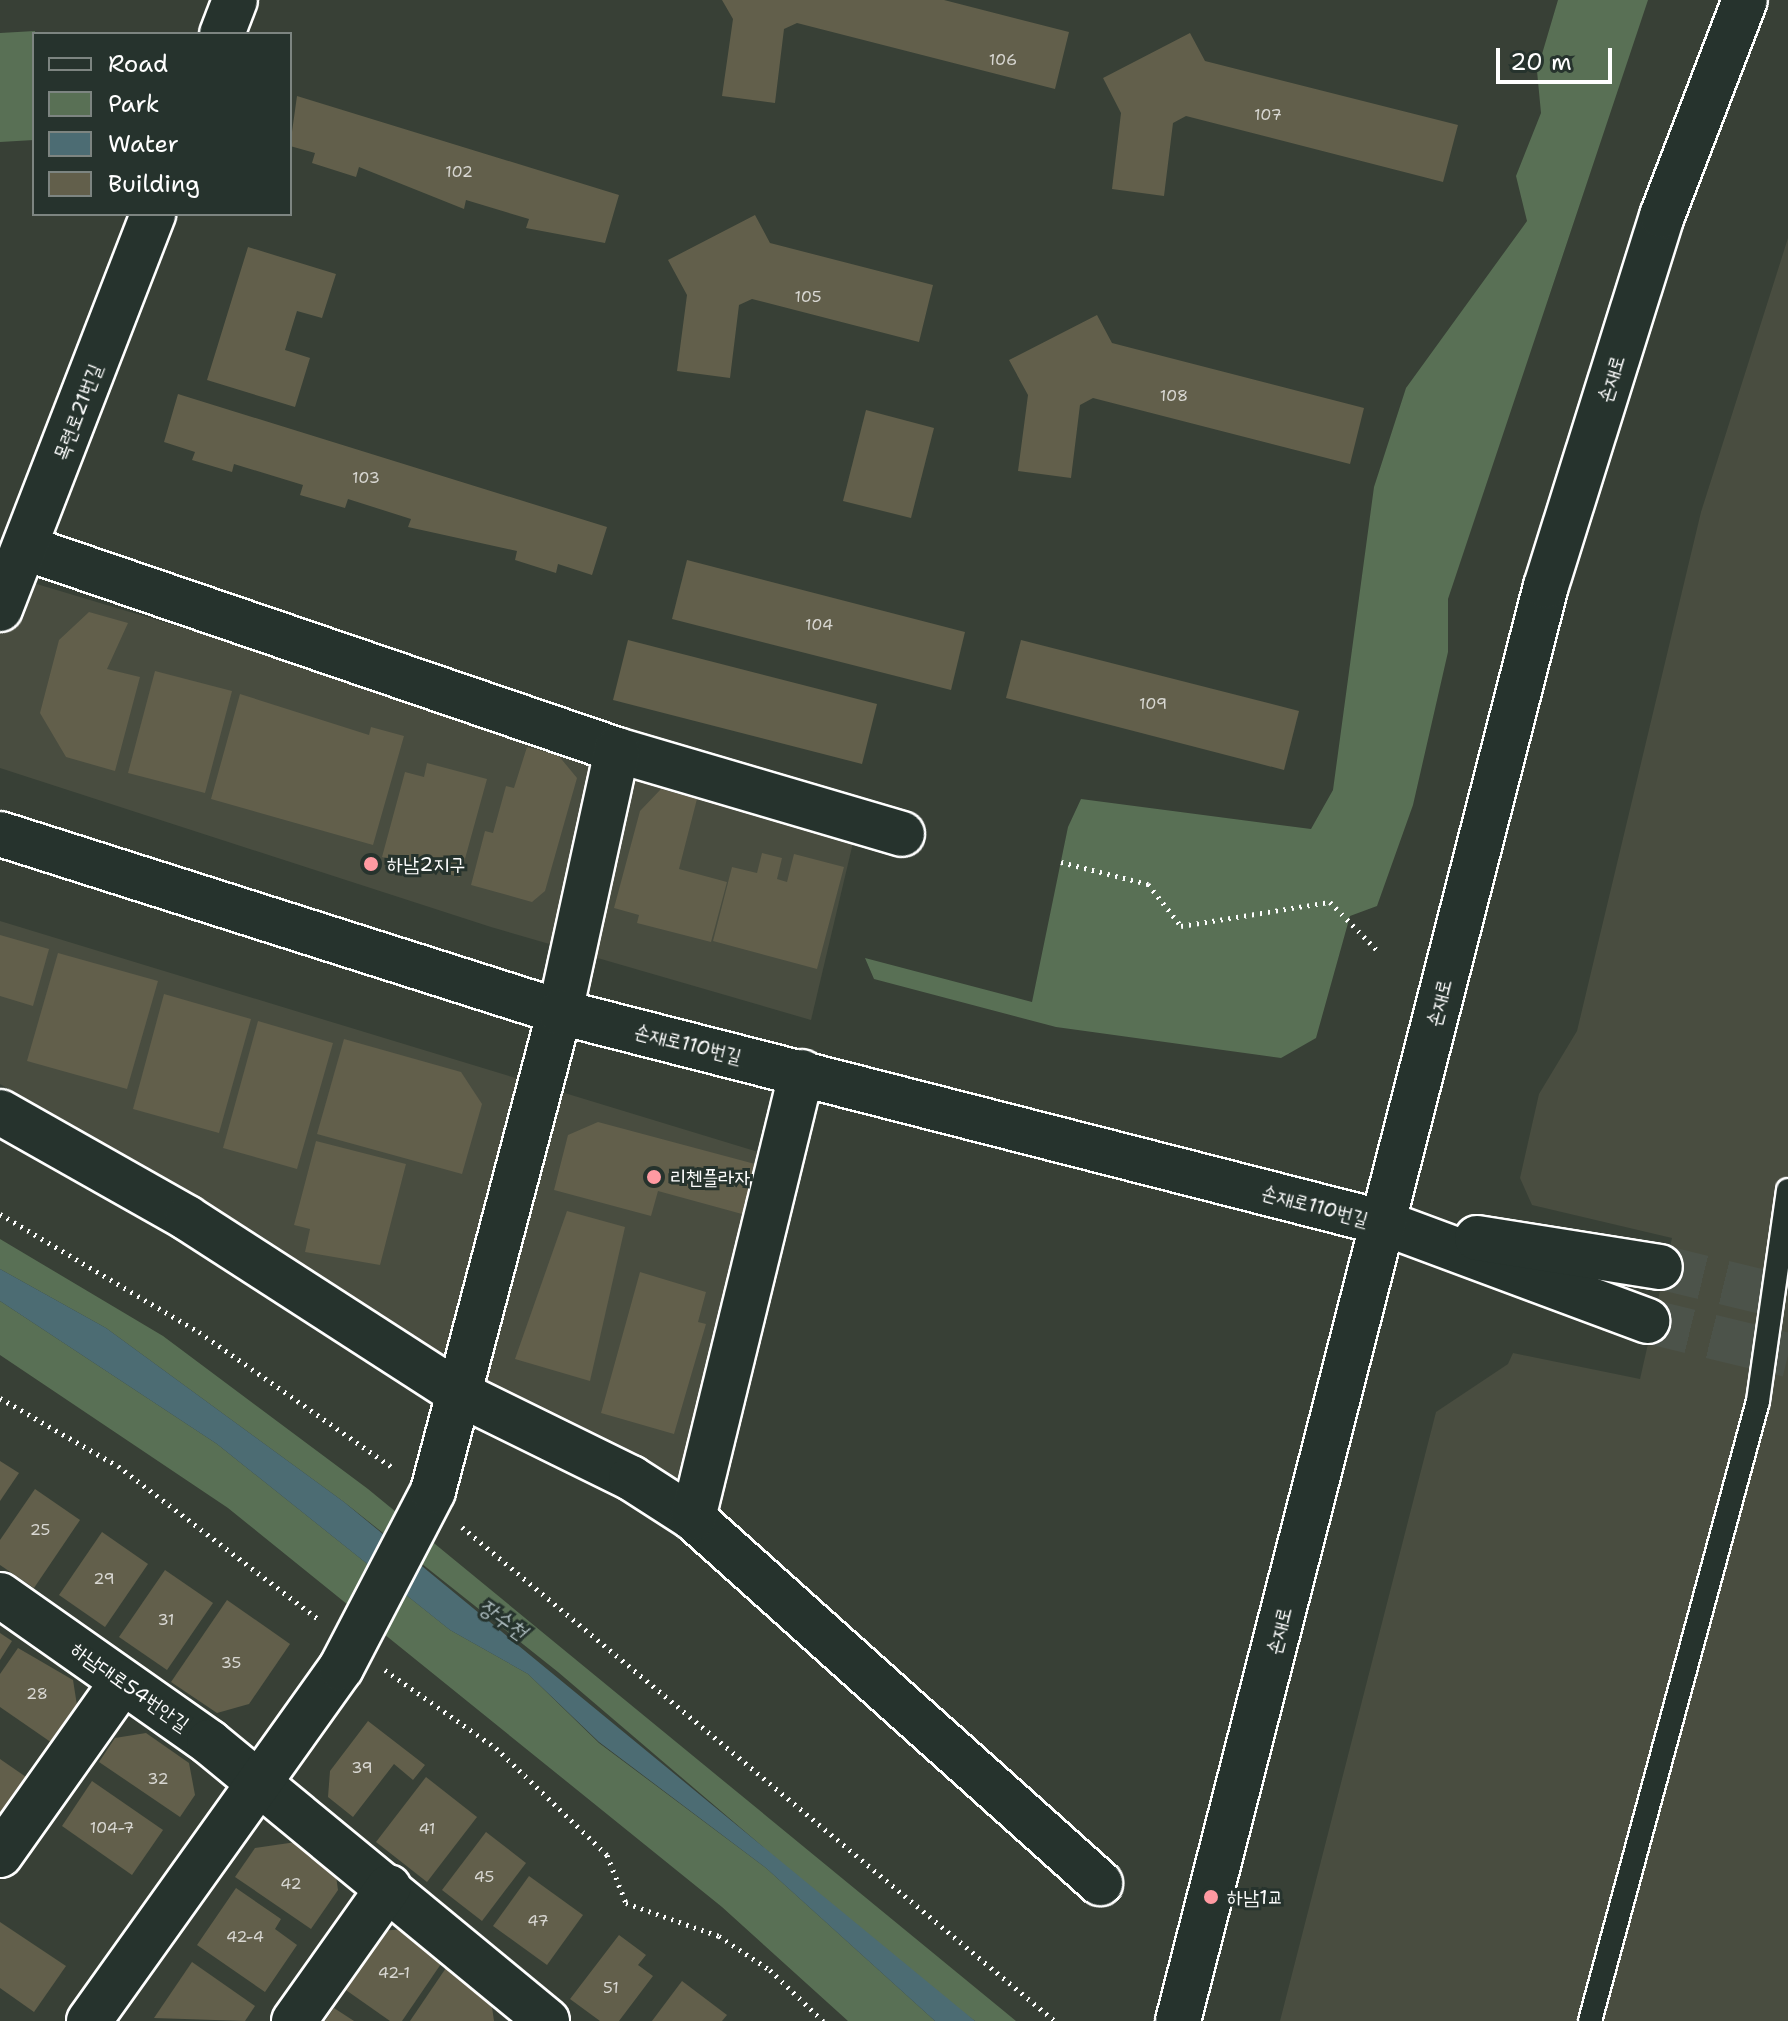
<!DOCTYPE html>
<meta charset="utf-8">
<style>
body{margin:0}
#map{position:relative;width:1788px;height:2021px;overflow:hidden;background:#384036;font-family:"Shantell Sans","Poor Story",sans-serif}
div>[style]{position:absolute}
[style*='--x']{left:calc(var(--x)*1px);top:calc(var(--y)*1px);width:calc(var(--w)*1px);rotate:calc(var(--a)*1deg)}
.built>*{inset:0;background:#494d40}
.green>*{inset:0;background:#597055}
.water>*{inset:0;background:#4c6c73}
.building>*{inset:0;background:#625f4b}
.street-tunnel>*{height:44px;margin-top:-22px;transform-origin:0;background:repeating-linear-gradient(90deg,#4c534a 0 44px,transparent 0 66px)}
.path>*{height:5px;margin-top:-2.5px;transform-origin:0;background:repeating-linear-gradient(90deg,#fff 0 2px,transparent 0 8px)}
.roads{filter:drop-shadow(2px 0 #fff) drop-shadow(-2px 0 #fff) drop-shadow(0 2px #fff) drop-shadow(0 -2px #fff)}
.lane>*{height:22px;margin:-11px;padding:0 11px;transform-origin:11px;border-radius:11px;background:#26332d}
.street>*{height:44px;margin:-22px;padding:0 22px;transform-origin:22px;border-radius:22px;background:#26332d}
.secondary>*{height:44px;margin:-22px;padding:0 22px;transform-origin:22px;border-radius:22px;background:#26332d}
.dots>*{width:22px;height:22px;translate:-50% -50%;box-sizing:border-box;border:4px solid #26332d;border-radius:50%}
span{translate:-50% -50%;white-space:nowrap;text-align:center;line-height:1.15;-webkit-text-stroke:6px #26332d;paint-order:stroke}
.number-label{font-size:16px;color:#d8d7d2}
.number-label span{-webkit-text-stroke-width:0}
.street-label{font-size:20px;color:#fff}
.poi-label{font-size:20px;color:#fff}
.left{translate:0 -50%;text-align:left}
.water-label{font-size:22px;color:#aebdc0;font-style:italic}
.legend{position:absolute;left:32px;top:32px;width:260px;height:184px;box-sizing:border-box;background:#26332d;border:2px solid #7d8581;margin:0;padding:10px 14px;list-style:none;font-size:24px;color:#fff}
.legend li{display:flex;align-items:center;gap:16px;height:40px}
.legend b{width:40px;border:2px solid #7d8581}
.scale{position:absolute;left:1496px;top:48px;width:116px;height:36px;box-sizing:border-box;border:4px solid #fff;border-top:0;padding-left:10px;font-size:24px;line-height:28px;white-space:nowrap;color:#fff;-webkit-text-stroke:6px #26332d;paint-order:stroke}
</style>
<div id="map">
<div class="built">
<i style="clip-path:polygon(1788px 238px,1788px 2021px,1280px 2021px,1436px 1412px,1508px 1364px,1513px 1353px,1640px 1379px,1672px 1238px,1532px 1205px,1520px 1178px,1539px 1094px,1577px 1031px,1701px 512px)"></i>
<i style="clip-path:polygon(0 573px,856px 830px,811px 1020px,491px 927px,0 768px)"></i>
<i style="clip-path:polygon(0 921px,765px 1154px,679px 1479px,453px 1363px,255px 1232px,0 1084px)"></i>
</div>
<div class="green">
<i style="clip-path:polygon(1558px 0,1648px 0,1448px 599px,1448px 652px,1413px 805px,1377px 906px,1350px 916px,1316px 1038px,1281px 1058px,1056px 1027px,874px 979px,865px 958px,1032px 1002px,1068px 827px,1081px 799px,1311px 829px,1333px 790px,1374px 487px,1406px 388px,1527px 221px,1516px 176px,1541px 113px,1537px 71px)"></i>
<i style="clip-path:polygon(35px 31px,34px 140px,0 142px,0 33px)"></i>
<i style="clip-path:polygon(0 1239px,163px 1336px,368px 1489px,1016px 2021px,975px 2021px,920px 1981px,558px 1672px,344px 1502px,106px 1328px,0 1269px)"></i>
<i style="clip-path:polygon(0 1301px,217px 1444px,450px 1630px,528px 1674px,599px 1743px,766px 1868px,935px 2021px,848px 2021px,722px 1907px,228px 1508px,0 1355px)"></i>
</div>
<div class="water">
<i style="clip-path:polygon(0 1269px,106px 1328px,344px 1502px,975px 2021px,935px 2021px,766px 1868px,599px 1742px,528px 1674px,450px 1630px,217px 1444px,0 1301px)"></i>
</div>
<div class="building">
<i style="clip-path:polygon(722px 0,944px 0,1069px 32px,1055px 89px,797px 23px,784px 29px,775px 103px,722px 96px,733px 19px)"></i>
<i style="clip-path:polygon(1190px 33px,1205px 61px,1458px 125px,1443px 182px,1186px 116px,1173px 123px,1164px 196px,1112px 189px,1121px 113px,1103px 78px)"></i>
<i style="clip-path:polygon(297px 96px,619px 195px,605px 243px,526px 228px,529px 219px,466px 200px,464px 209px,359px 167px,356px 177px,312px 163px,315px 153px,290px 146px)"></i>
<i style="clip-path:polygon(755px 215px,770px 243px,933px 285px,919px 342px,752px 299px,739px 305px,730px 378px,677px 371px,687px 295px,668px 260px)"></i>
<i style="clip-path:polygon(248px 247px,336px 274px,322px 318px,297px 311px,285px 350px,310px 358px,295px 407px,207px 380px)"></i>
<i style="clip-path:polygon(1097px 315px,1112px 343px,1364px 408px,1350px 464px,1093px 398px,1080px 405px,1071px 478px,1018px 471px,1028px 395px,1009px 360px)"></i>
<i style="clip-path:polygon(178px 394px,607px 527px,592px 575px,558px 564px,556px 573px,515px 560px,517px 551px,408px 527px,411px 519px,348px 499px,345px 508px,300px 495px,303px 485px,234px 464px,232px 472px,192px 460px,195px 452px,164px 442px)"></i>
<i style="clip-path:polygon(866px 410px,934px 428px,911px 518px,843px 501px)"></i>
<i style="clip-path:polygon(687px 560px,965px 632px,951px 690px,672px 619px)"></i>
<i style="clip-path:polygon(89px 612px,128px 623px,107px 669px,140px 677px,115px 771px,66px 757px,40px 713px,59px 640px)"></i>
<i style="clip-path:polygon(628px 640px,877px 704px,862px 764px,613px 700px)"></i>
<i style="clip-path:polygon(1021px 640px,1299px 711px,1284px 770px,1006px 698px)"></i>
<i style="clip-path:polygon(155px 671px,232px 691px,205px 793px,128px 773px)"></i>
<i style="clip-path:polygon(240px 694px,369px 735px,371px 727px,404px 736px,373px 845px,211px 799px)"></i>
<i style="clip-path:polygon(527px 747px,558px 755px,577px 778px,545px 891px,532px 902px,471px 885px,485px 831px,493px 833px,506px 786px,514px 788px)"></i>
<i style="clip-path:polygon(427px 763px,487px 779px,460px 877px,382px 857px,405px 772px,424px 777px)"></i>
<i style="clip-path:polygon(661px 789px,697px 799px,679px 869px,727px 882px,711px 942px,637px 923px,639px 915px,614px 908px,640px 811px)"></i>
<i style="clip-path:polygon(762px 853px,782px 858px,777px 879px,787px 882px,794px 854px,844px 867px,817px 969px,713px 941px,732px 867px,757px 873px)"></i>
<i style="clip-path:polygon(0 935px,49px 949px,33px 1006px,0 996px)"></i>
<i style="clip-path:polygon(58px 953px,158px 981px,127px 1089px,27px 1061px)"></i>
<i style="clip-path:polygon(164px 994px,251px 1019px,219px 1133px,133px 1109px)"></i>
<i style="clip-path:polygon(258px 1021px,333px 1043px,297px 1169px,223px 1148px)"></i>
<i style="clip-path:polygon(344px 1039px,461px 1072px,482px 1104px,462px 1174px,317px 1134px)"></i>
<i style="clip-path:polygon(598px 1122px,755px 1164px,742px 1214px,658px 1191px,651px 1216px,554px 1190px,568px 1135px)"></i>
<i style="clip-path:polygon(316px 1141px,406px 1164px,380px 1265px,305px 1252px,310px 1229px,294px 1225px)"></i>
<i style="clip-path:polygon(567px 1211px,625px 1227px,590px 1381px,515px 1359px)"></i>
<i style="clip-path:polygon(640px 1272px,706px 1292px,698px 1322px,706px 1324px,674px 1434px,601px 1413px)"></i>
<i style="clip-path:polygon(0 1461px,19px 1473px,0 1501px)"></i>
<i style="clip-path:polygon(35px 1489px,80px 1520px,34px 1588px,0 1565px,0 1540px)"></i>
<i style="clip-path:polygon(102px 1532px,148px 1564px,105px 1627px,59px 1595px)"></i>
<i style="clip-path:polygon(165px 1570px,213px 1603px,167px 1670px,119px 1637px)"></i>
<i style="clip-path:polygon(227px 1600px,290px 1644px,249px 1704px,217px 1713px,171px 1682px)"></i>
<i style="clip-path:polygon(0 1633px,12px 1641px,0 1660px)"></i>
<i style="clip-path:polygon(18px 1648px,73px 1680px,78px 1712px,55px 1745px,0 1707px,0 1674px)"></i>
<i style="clip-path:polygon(368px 1721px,425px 1765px,413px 1780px,394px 1764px,353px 1817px,328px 1797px,330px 1771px)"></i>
<i style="clip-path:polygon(146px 1733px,189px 1763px,195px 1795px,180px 1817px,99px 1762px,115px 1738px)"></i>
<i style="clip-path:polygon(0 1759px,29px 1779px,3px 1817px,0 1815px)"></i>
<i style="clip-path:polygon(426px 1777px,477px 1817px,427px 1882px,376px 1842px)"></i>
<i style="clip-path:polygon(92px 1781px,163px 1830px,132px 1875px,62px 1826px)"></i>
<i style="clip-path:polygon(486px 1832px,526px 1863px,482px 1921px,442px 1890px)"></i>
<i style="clip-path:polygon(296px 1842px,335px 1869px,338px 1890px,311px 1929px,235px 1877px,255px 1848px)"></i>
<i style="clip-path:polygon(529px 1876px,583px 1915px,547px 1965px,493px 1926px)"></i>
<i style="clip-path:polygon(236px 1888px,281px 1919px,275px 1929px,297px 1945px,265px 1992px,197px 1945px)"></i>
<i style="clip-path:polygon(0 1922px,66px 1966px,34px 2012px,0 1988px)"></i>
<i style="clip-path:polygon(402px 1929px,445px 1958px,402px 2021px,390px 2021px,343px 1988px,382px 1931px)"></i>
<i style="clip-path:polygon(619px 1935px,646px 1955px,638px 1965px,653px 1976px,619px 2021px,600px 2021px,570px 1999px)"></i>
<i style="clip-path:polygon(192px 1962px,255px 2006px,245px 2021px,154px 2018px)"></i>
<i style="clip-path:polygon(448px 1965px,490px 1993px,494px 2021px,410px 2021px)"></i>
<i style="clip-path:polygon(682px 1981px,727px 2015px,722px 2021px,652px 2021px)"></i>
<i style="clip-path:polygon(334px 2008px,354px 2021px,325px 2021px)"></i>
</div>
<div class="street-tunnel">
<i style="--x:1660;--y:1267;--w:132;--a:13.6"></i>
<i style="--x:1647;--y:1321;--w:145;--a:13.6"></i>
</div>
<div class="path">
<i style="--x:1061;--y:862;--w:90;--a:14.2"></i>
<i style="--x:1148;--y:884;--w:53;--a:51.8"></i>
<i style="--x:1181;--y:926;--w:151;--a:-9.2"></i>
<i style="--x:1330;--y:902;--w:66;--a:45.6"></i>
<i style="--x:0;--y:1214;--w:231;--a:30.7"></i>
<i style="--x:199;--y:1332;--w:239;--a:35"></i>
<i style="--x:0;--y:1398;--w:136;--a:30"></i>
<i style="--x:118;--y:1466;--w:252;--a:37.4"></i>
<i style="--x:462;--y:1527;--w:772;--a:39.8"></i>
<i style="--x:385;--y:1670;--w:136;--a:35.1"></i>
<i style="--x:496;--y:1748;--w:154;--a:43.9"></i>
<i style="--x:607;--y:1855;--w:52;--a:68.4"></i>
<i style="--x:626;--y:1903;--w:99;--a:19.5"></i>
<i style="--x:719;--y:1936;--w:61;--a:33.7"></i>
<i style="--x:770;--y:1970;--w:74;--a:43.9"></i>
</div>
<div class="roads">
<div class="lane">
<i style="--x:1590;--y:2021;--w:642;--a:-74.84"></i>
<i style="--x:1758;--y:1401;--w:213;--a:-81.9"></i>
</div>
<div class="street">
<i style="--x:26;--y:548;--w:625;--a:18.87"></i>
<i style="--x:617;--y:750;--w:297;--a:16.4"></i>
<i style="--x:0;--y:1112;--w:215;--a:29.5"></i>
<i style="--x:187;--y:1218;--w:325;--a:32.8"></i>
<i style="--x:460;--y:1394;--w:191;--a:26.2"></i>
<i style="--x:631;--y:1478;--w:74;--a:32.8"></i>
<i style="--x:693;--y:1518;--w:547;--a:41.89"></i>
<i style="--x:1384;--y:1223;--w:281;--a:20.4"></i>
<i style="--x:1477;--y:1238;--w:185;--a:9"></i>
<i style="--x:693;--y:1518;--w:459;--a:-76.3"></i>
<i style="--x:0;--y:1595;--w:256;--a:35.1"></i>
<i style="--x:209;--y:1742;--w:438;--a:39.5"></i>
<i style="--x:0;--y:1855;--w:211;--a:-54.7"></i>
<i style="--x:89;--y:2021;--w:434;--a:-54.5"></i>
<i style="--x:341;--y:1668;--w:199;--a:-62.5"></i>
<i style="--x:433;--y:1491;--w:496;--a:-75.2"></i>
<i style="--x:560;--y:1012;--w:268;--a:-77.7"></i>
<i style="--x:294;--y:2021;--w:164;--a:-54.7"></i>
</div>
<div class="secondary">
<i style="--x:222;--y:34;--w:36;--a:-69"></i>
<i style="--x:0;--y:609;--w:424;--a:-68.8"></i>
<i style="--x:0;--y:834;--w:588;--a:17.63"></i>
<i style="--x:560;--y:1012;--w:851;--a:14.36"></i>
<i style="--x:1178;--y:2021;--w:1481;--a:-75.62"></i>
<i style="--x:1546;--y:586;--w:388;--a:-72.6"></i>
<i style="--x:1662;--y:216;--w:231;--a:-69"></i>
</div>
</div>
<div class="dots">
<i style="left:371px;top:864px;background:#ff9aa2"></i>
<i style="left:654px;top:1177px;background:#ff9aa2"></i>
<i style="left:1211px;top:1897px;background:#ff9aa2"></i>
</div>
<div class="number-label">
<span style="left:1003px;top:60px">106</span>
<span style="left:1268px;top:115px">107</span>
<span style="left:459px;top:172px">102</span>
<span style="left:808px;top:297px">105</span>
<span style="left:1174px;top:396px">108</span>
<span style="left:366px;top:478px">103</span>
<span style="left:819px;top:625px">104</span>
<span style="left:1153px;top:704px">109</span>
<span style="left:40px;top:1530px">25</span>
<span style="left:104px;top:1579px">29</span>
<span style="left:166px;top:1620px">31</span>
<span style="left:231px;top:1663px">35</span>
<span style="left:37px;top:1694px">28</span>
<span style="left:362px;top:1768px">39</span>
<span style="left:158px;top:1779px">32</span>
<span style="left:112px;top:1828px">104-7</span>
<span style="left:427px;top:1829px">41</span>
<span style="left:484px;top:1877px">45</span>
<span style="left:291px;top:1884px">42</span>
<span style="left:538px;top:1921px">47</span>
<span style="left:245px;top:1937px">42-4</span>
<span style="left:394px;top:1973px">42-1</span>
<span style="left:611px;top:1988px">51</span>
</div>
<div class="street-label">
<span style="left:1611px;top:379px;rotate:-73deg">손재로</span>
<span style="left:78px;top:412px;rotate:-69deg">목련로21번길</span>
<span style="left:1439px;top:1003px;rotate:-76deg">손재로</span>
<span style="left:688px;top:1044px;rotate:14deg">손재로110번길</span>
<span style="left:1315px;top:1206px;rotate:15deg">손재로110번길</span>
<span style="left:1279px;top:1631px;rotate:-76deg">손재로</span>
<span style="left:130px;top:1687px;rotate:35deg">하남대로54번안길</span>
</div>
<div class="poi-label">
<span class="left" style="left:387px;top:864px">하남2지구</span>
<span class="left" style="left:670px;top:1177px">리첸플라자</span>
<span class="left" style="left:1227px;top:1897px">하남1교</span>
</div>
<div class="water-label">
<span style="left:503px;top:1619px;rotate:35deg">장수천</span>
</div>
<ul class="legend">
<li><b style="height:10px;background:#26332d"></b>Road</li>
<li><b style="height:22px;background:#597055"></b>Park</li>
<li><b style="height:22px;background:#4c6c73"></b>Water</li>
<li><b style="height:22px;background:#625f4b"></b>Building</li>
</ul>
<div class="scale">20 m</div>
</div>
